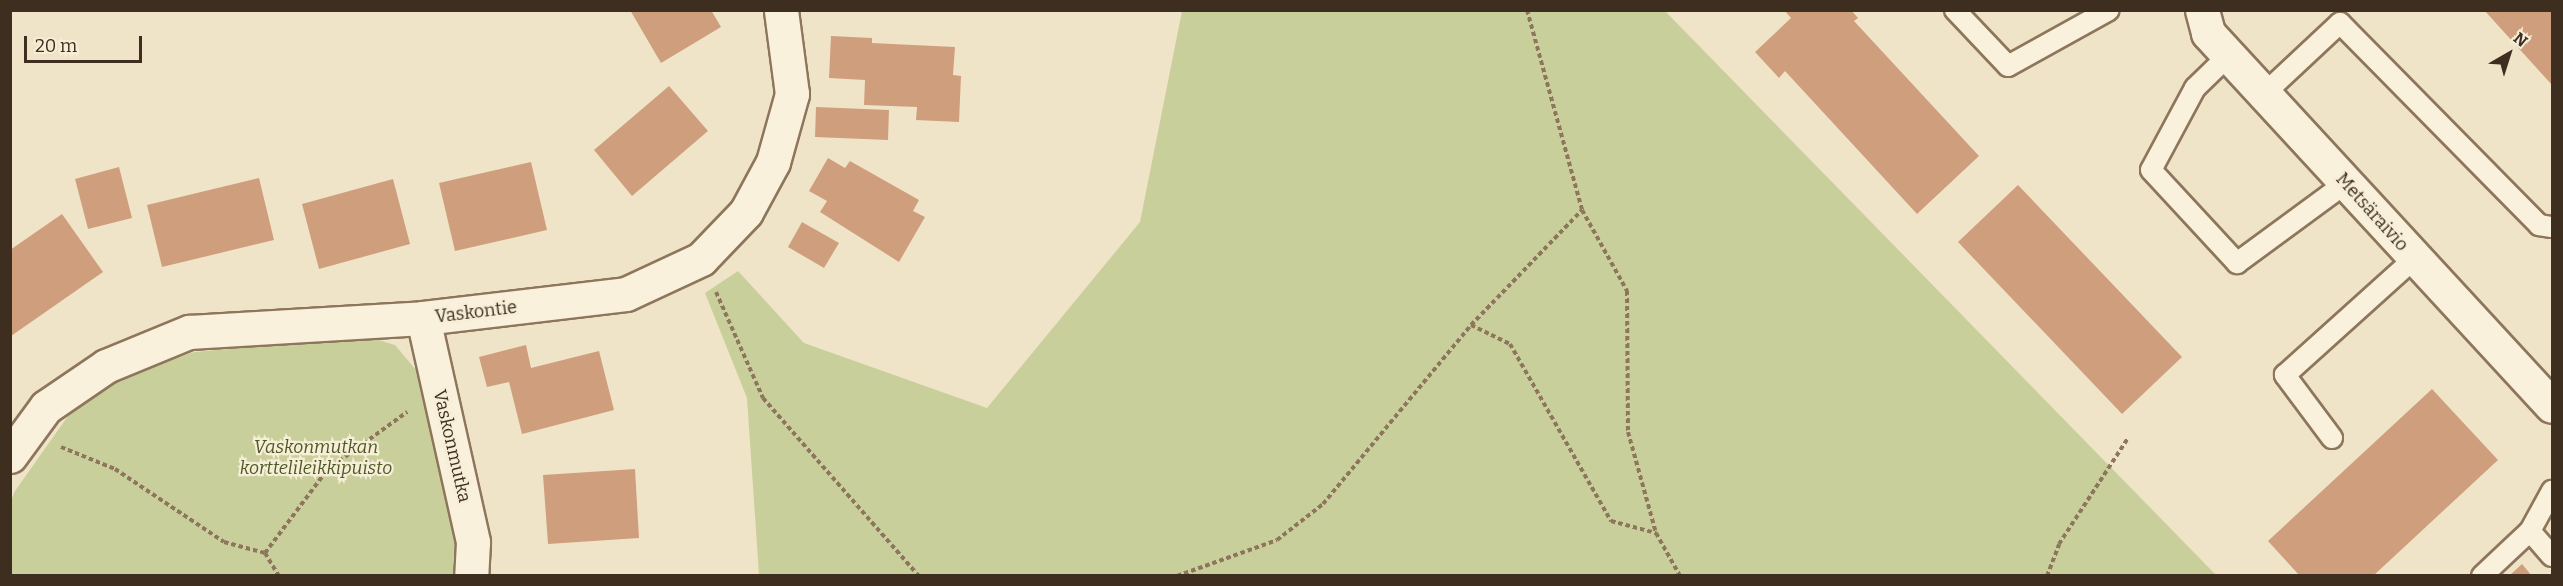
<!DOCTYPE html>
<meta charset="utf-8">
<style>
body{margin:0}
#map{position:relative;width:2563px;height:586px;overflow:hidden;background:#f0e4c8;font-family:Bitter,serif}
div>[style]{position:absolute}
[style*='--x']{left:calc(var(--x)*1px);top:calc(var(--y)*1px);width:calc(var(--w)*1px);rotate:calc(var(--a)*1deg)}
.green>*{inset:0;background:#c9cf9b}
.building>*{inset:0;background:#cf9f7d}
.path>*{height:4px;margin-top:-2px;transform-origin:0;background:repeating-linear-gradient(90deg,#8d765c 0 4.5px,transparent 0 7.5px)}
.roads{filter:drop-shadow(2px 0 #8d765c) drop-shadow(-2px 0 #8d765c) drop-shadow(0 2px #8d765c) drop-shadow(0 -2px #8d765c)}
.service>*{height:20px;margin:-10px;padding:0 10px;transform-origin:10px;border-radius:10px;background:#faf1dc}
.minor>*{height:33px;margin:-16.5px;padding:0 16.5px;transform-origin:16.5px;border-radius:16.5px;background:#faf1dc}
span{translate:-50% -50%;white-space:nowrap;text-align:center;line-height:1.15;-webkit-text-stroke:4.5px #f7eed8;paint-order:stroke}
.street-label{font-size:18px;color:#3d2e20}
.park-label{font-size:18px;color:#4d5a26;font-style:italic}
.frame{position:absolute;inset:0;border:12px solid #3d2e20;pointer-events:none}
.north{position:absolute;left:2479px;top:24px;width:60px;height:60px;-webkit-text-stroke:4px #f7eed8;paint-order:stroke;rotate:39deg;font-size:16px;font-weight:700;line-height:24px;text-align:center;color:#3d2e20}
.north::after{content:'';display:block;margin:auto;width:21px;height:27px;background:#3d2e20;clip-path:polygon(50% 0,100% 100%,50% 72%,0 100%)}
.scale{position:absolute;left:24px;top:36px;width:118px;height:27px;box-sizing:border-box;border:3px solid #3d2e20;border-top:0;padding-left:8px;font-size:18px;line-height:21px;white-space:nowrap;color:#3d2e20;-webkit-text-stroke:4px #f7eed8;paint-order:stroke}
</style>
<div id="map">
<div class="green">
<i style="clip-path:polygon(1182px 11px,1665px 11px,2216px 575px,759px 575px,747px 398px,705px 293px,738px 271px,804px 343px,987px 408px,1140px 222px)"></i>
<i style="clip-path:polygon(369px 337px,395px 345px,416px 370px,458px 552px,454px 575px,11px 575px,10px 503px,15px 491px,68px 416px,119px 379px,194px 352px)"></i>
</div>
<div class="building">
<i style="clip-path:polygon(630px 10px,711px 10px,721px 27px,661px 63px)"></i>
<i style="clip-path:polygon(1784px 10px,1851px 10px,1858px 18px,1854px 21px,1979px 156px,1917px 214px,1785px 71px,1779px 78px,1755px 52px,1791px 18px)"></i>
<i style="clip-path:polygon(2484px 10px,2552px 10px,2552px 85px)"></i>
<i style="clip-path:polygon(831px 36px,872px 38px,872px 43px,955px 47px,953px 75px,961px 76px,959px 122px,916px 120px,917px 107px,864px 105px,865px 80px,829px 78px)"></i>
<i style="clip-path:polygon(669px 86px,708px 131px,632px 196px,594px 150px)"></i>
<i style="clip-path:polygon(816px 107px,889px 110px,888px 140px,815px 137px)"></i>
<i style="clip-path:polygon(828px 158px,845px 168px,850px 161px,919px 200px,913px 211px,925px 217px,899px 262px,820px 212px,827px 201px,809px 191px)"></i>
<i style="clip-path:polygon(531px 162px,547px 230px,455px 251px,439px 183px)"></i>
<i style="clip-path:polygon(119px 167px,132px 218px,88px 229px,75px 179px)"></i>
<i style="clip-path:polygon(259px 178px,274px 240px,162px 267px,147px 205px)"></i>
<i style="clip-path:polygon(393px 179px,410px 244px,319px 269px,302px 204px)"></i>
<i style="clip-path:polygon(2018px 185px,2182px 357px,2122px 414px,1958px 242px)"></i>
<i style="clip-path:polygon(62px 214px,103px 272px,11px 336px,10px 250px)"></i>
<i style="clip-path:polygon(802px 222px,839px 243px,824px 268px,788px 247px)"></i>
<i style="clip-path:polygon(526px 345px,531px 368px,599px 351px,614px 410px,522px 434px,509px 382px,487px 387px,479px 357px)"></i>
<i style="clip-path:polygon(2432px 389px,2498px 460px,2373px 576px,2300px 576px,2268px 541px)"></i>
<i style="clip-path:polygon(635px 469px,639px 538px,548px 544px,543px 475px)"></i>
<i style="clip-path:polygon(2522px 564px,2532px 576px,2509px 576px)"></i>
</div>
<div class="path">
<i style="--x:1527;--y:10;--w:207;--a:74.6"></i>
<i style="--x:1582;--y:210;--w:93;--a:60.9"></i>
<i style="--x:1627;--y:291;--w:141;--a:89.6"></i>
<i style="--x:1628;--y:432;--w:105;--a:74.5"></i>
<i style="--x:716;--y:292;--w:116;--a:66.1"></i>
<i style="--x:763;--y:398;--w:237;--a:48.8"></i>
<i style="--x:1471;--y:325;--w:43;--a:26"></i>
<i style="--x:1510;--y:344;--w:204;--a:60.3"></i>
<i style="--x:1611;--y:521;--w:47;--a:14.9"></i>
<i style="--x:1656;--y:533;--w:49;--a:60.8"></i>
<i style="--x:61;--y:447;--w:58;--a:22.2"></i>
<i style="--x:115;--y:469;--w:131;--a:33.8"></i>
<i style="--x:224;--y:542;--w:42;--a:15"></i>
<i style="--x:265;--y:553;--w:27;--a:59"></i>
<i style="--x:265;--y:553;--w:104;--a:-53.2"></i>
<i style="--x:327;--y:470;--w:99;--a:-35.9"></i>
<i style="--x:1177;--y:576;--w:106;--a:-19.8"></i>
<i style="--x:1277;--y:540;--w:58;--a:-38"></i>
<i style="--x:1323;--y:504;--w:232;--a:-50.4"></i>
<i style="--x:1471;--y:325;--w:160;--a:-46"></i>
<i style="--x:2047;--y:576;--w:34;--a:-69"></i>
<i style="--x:2059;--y:544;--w:126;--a:-56.9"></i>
</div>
<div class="roads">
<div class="service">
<i style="--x:1955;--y:10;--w:77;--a:46.6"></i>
<i style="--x:2008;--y:66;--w:115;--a:-29"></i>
<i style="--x:2229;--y:55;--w:47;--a:135.9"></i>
<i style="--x:2195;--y:88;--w:93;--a:118.2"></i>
<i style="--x:2151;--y:170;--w:127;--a:47.2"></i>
<i style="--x:2237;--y:263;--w:135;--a:-36.3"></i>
<i style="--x:2264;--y:94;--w:104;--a:-43.1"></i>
<i style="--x:2340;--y:23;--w:284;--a:45.4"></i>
<i style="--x:2539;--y:225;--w:13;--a:9"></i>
<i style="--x:2332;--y:438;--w:79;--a:-126.7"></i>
<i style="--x:2285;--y:375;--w:175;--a:-42"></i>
<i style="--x:2530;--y:531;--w:33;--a:49"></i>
<i style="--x:2482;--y:576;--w:66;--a:-43.2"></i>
<i style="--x:2530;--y:531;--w:46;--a:-61.2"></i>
</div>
<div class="minor">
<i style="--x:2202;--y:10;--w:24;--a:75"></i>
<i style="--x:2208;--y:33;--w:507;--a:47.32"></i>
<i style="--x:423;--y:318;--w:230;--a:77.4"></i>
<i style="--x:473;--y:542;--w:34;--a:93"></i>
<i style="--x:10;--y:456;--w:61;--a:-53.7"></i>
<i style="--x:46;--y:407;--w:73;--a:-34.3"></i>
<i style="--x:106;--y:366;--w:90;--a:-22.3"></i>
<i style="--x:189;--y:332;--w:234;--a:-3.4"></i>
<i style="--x:423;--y:318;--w:204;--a:-6.7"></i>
<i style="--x:626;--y:294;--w:83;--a:-25"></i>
<i style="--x:701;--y:259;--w:65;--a:-46.2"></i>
<i style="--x:746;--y:212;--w:57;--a:-61.6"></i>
<i style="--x:773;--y:162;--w:71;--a:-74.4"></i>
<i style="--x:792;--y:94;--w:85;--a:-97.5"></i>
</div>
</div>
<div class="street-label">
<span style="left:2372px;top:212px;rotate:48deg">Metsäraivio</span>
<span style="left:476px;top:312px;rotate:-7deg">Vaskontie</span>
<span style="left:452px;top:446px;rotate:77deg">Vaskonmutka</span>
</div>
<div class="park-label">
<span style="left:316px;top:458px">Vaskonmutkan<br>korttelileikkipuisto</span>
</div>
<div class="frame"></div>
<div class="north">N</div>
<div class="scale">20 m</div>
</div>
